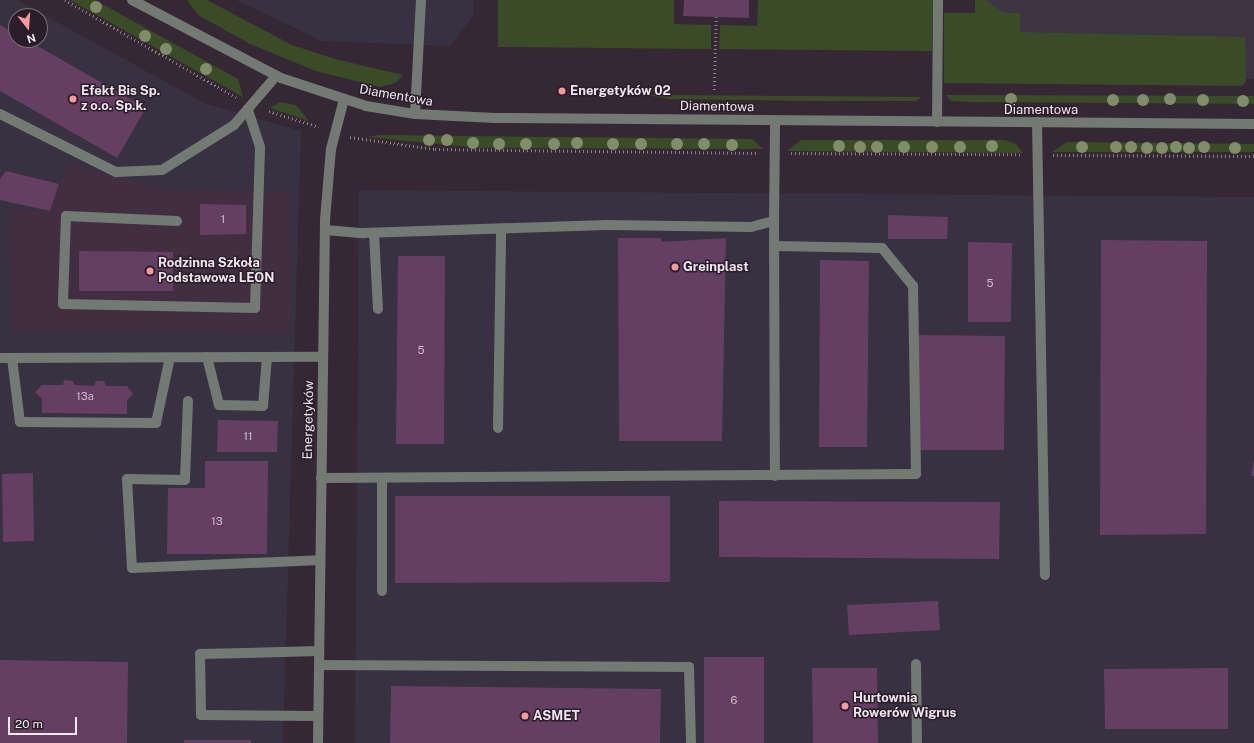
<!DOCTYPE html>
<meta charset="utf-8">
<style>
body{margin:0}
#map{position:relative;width:1254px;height:743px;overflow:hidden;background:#362734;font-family:"Public Sans",sans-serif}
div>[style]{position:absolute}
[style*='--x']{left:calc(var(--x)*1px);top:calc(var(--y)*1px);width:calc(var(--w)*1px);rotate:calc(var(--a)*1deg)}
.commercial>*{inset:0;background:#3d3443}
.industrial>*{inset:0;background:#373141}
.built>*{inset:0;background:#422e41}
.green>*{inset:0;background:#3a4b27}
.building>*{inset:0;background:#653f62}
.path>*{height:2.5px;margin-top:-1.25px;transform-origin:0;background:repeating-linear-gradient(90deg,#8c7f8a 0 1px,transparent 0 4px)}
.minor>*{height:10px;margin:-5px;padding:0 5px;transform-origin:5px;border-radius:5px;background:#727a73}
.trees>*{width:12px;height:12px;margin:-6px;border-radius:50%;background:#808d6a}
.dots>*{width:11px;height:11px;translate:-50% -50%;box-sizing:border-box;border:2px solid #2b1d2a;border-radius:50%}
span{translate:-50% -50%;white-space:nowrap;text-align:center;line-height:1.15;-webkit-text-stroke:3px #2b1d2a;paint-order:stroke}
.number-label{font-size:11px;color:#cdbccc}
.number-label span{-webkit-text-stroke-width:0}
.poi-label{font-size:13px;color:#f0e6ef;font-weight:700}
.left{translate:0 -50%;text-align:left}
.street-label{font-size:13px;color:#f0e6ef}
.north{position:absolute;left:8px;top:8px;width:40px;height:40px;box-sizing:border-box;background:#2b1d2a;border:1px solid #7a6d79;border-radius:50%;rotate:163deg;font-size:11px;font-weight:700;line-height:16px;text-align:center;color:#f0e6ef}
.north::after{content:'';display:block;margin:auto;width:14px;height:18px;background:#f59b9c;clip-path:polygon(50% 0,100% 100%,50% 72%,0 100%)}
.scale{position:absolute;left:8px;top:717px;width:69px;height:18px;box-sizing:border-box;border:2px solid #f0e6ef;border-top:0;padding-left:5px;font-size:12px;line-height:14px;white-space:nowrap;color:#f0e6ef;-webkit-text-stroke:3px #2b1d2a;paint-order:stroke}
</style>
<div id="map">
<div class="commercial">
<i style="clip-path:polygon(975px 0,1254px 0,1254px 79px,957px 76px,958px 13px,975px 13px)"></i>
</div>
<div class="industrial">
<i style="clip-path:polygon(evenodd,0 0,17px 0,204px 103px,301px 131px,283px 743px,0 743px,0 0,16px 16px,40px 16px,40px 40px,16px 40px,16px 16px)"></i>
<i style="clip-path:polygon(236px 0,473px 0,473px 16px,450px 46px,322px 41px)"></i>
<i style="clip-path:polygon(359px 190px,1254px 197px,1254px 743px,355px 743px)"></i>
</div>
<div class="built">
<i style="clip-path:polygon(68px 162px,161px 189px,291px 192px,290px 334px,12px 331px,8px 209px,50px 211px)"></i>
</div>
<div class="green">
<i style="clip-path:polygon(70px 0,95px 0,238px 79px,243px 97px)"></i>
<i style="clip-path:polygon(187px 0,207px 0,292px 45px,335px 59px,403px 75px,395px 83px,379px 87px,316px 71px,250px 44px,198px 15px)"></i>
<i style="clip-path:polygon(498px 0,674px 0,674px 24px,711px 25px,711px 49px,498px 47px)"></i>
<i style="clip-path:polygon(758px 0,933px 0,932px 51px,719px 49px,720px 25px,757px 26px)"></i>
<i style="clip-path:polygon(975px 0,986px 0,1004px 13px,1020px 13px,1020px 32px,1245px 37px,1246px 81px,1242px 86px,944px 83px,944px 13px,975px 13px)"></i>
<i style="clip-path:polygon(648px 95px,808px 96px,922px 97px,916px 101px,809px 101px,669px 99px)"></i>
<i style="clip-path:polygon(946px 95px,1254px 96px,1254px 104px,972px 102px,951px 101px)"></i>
<i style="clip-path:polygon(280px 102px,296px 105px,309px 121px,270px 108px)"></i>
<i style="clip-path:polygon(378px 135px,752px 139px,763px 149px,479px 148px,367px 137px)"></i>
<i style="clip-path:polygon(801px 140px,1004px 140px,1016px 144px,1023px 153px,787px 151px)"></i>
<i style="clip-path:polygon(1067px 142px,1254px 144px,1254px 152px,1052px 152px)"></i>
</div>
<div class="building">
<i style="clip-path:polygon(684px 0,749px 0,749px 18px,683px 16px)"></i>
<i style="clip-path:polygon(0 25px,16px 34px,16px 40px,27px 40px,146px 108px,117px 158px,0 91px)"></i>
<i style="clip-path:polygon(6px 171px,59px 184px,50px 211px,0 200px,0 179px)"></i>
<i style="clip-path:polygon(200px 204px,246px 205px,246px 234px,200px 235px)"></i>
<i style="clip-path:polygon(888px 215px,948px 217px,947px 239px,888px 239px)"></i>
<i style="clip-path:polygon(618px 238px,661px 238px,662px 242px,726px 238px,722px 441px,619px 441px)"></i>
<i style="clip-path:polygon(1101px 240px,1207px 241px,1206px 534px,1100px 535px)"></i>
<i style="clip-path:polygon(968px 242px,1012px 243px,1011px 322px,968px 322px)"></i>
<i style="clip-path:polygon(79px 251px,173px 252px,173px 291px,79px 291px)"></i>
<i style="clip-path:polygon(398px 256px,445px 256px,444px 444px,396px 444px)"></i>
<i style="clip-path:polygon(820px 260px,869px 261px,867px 447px,819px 447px)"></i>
<i style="clip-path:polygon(919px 335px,1005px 336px,1004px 450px,919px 450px)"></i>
<i style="clip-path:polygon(64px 380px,73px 381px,75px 385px,94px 386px,96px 381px,104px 381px,106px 386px,127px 386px,133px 394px,127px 400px,127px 414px,42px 413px,42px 399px,35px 392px,42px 385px,63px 385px)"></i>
<i style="clip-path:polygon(218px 420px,278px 421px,277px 452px,217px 452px)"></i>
<i style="clip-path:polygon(1254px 459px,1254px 476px,1251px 476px)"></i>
<i style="clip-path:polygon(205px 461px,268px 461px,267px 554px,167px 554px,168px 488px,205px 488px)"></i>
<i style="clip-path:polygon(33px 473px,34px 541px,3px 542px,2px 474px)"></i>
<i style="clip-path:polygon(395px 496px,670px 496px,670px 582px,395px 583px)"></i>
<i style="clip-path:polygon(719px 501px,1000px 502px,999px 559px,719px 557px)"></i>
<i style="clip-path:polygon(938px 601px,940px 630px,849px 635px,847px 605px)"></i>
<i style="clip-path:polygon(704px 657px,764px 657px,764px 743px,704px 743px)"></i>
<i style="clip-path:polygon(0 660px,128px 662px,127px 743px,0 743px)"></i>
<i style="clip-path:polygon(812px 668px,877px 668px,878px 743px,813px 743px)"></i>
<i style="clip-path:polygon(1228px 668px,1228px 729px,1105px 729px,1104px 669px)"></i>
<i style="clip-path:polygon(391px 686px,661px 689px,660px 743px,390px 743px)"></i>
<i style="clip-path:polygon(184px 740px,251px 740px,251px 743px,184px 743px)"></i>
</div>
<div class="path">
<i style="--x:65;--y:0;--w:197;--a:29.6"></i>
<i style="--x:714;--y:90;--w:73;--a:-88.4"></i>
<i style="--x:269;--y:111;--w:52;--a:17.7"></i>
<i style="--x:350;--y:137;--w:86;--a:8"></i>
<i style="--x:435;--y:149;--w:323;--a:0.7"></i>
<i style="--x:791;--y:153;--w:229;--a:0.3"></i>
<i style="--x:1053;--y:155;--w:201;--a:0.3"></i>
</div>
<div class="minor">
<i style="--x:132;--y:0;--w:168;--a:27.6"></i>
<i style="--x:281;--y:78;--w:89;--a:18.2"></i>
<i style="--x:366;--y:106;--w:50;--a:9.3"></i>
<i style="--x:415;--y:114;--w:80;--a:2.9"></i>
<i style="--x:495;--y:118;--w:759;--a:0.45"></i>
<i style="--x:0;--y:114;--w:130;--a:26.6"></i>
<i style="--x:116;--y:172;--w:46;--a:-2.5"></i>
<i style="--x:162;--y:170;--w:85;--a:-32"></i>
<i style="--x:234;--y:125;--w:65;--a:-49.4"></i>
<i style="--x:415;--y:114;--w:114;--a:-87"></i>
<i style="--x:937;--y:122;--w:122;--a:-89.5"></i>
<i style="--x:1037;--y:122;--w:453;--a:89"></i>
<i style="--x:177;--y:221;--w:111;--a:-177.4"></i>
<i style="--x:66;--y:216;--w:88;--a:92"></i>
<i style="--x:63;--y:304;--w:192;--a:1.2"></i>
<i style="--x:255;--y:308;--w:161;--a:-88.2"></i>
<i style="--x:260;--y:147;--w:40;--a:-108"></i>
<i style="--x:774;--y:221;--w:255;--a:89.8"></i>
<i style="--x:325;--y:230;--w:38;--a:5"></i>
<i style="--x:363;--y:233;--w:243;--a:-1.9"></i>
<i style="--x:606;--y:225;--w:145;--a:0.8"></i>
<i style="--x:751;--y:227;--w:24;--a:-15"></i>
<i style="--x:774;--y:221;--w:100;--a:-89.4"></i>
<i style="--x:374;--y:233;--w:76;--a:87"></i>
<i style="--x:207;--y:357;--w:49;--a:76"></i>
<i style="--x:219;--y:405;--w:44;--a:1.3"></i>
<i style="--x:263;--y:406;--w:49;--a:-85.3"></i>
<i style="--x:0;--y:358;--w:323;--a:-0.2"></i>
<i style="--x:12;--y:358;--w:64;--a:82.9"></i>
<i style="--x:20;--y:422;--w:136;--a:0.4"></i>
<i style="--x:156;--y:423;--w:67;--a:-78"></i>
<i style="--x:188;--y:401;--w:79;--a:92.2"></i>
<i style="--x:185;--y:480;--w:58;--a:-179"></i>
<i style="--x:127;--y:479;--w:89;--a:86.8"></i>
<i style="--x:132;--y:568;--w:188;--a:-2.4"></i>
<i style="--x:498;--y:428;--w:199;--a:-89.1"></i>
<i style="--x:321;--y:478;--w:595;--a:-0.39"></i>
<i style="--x:916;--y:474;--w:188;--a:-90.9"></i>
<i style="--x:913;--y:286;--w:49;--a:-129.2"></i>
<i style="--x:882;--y:248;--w:107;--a:-178.9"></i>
<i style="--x:382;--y:591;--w:113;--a:-90"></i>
<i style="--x:916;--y:664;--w:79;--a:89.3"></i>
<i style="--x:319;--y:665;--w:370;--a:0.3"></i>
<i style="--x:689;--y:667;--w:76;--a:88.5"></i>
<i style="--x:318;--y:716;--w:117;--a:-179.5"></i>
<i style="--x:201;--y:715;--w:61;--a:-90.9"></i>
<i style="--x:200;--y:654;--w:119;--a:-1.4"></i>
<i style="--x:318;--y:743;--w:523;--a:-89.23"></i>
<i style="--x:325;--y:220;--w:71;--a:-85.2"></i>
<i style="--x:331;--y:149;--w:52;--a:-75.4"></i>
</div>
<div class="trees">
<i style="left:96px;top:7px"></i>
<i style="left:145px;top:36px"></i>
<i style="left:166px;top:49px"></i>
<i style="left:206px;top:69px"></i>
<i style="left:1011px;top:99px"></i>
<i style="left:1170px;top:99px"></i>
<i style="left:1113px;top:100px"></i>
<i style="left:1143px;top:100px"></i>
<i style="left:1203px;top:100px"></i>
<i style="left:1243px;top:101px"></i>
<i style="left:429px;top:140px"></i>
<i style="left:447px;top:140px"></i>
<i style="left:473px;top:143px"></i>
<i style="left:577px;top:143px"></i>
<i style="left:499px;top:144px"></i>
<i style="left:526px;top:144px"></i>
<i style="left:554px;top:144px"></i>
<i style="left:613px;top:144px"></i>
<i style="left:641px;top:144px"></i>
<i style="left:677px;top:144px"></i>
<i style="left:704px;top:144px"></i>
<i style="left:732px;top:145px"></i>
<i style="left:839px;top:146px"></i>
<i style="left:992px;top:146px"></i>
<i style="left:860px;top:147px"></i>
<i style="left:877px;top:147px"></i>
<i style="left:904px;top:147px"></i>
<i style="left:932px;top:147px"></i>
<i style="left:960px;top:147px"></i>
<i style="left:1082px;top:147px"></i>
<i style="left:1116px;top:147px"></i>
<i style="left:1131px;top:147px"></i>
<i style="left:1176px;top:147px"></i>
<i style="left:1204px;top:147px"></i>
<i style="left:1147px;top:148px"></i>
<i style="left:1162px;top:148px"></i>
<i style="left:1189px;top:148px"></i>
<i style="left:1235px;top:148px"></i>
</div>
<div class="dots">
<i style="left:562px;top:91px;background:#f59b9c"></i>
<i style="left:73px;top:99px;background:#f59b9c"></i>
<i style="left:675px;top:267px;background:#f59b9c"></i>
<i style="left:150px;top:271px;background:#f59b9c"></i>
<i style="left:845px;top:706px;background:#f59b9c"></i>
<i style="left:525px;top:716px;background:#f59b9c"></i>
</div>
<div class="number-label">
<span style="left:223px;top:219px">1</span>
<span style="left:990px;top:283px">5</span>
<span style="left:421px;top:350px">5</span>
<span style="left:85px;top:396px">13a</span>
<span style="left:248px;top:436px">11</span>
<span style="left:217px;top:521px">13</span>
<span style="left:734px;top:700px">6</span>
</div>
<div class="poi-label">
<span class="left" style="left:570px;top:91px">Energetyków 02</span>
<span class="left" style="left:81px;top:99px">Efekt Bis Sp.<br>z o.o. Sp.k.</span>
<span class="left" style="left:158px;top:271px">Rodzinna Szkoła<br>Podstawowa LEON</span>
<span class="left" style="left:683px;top:267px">Greinplast</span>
<span class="left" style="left:853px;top:706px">Hurtownia<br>Rowerów Wigrus</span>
<span class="left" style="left:533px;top:716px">ASMET</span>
</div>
<div class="street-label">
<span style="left:396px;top:96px;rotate:10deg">Diamentowa</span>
<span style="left:717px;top:107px;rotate:1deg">Diamentowa</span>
<span style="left:1041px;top:110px">Diamentowa</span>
<span style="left:309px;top:420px;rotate:-89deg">Energetyków</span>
</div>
<div class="north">N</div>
<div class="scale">20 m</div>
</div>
